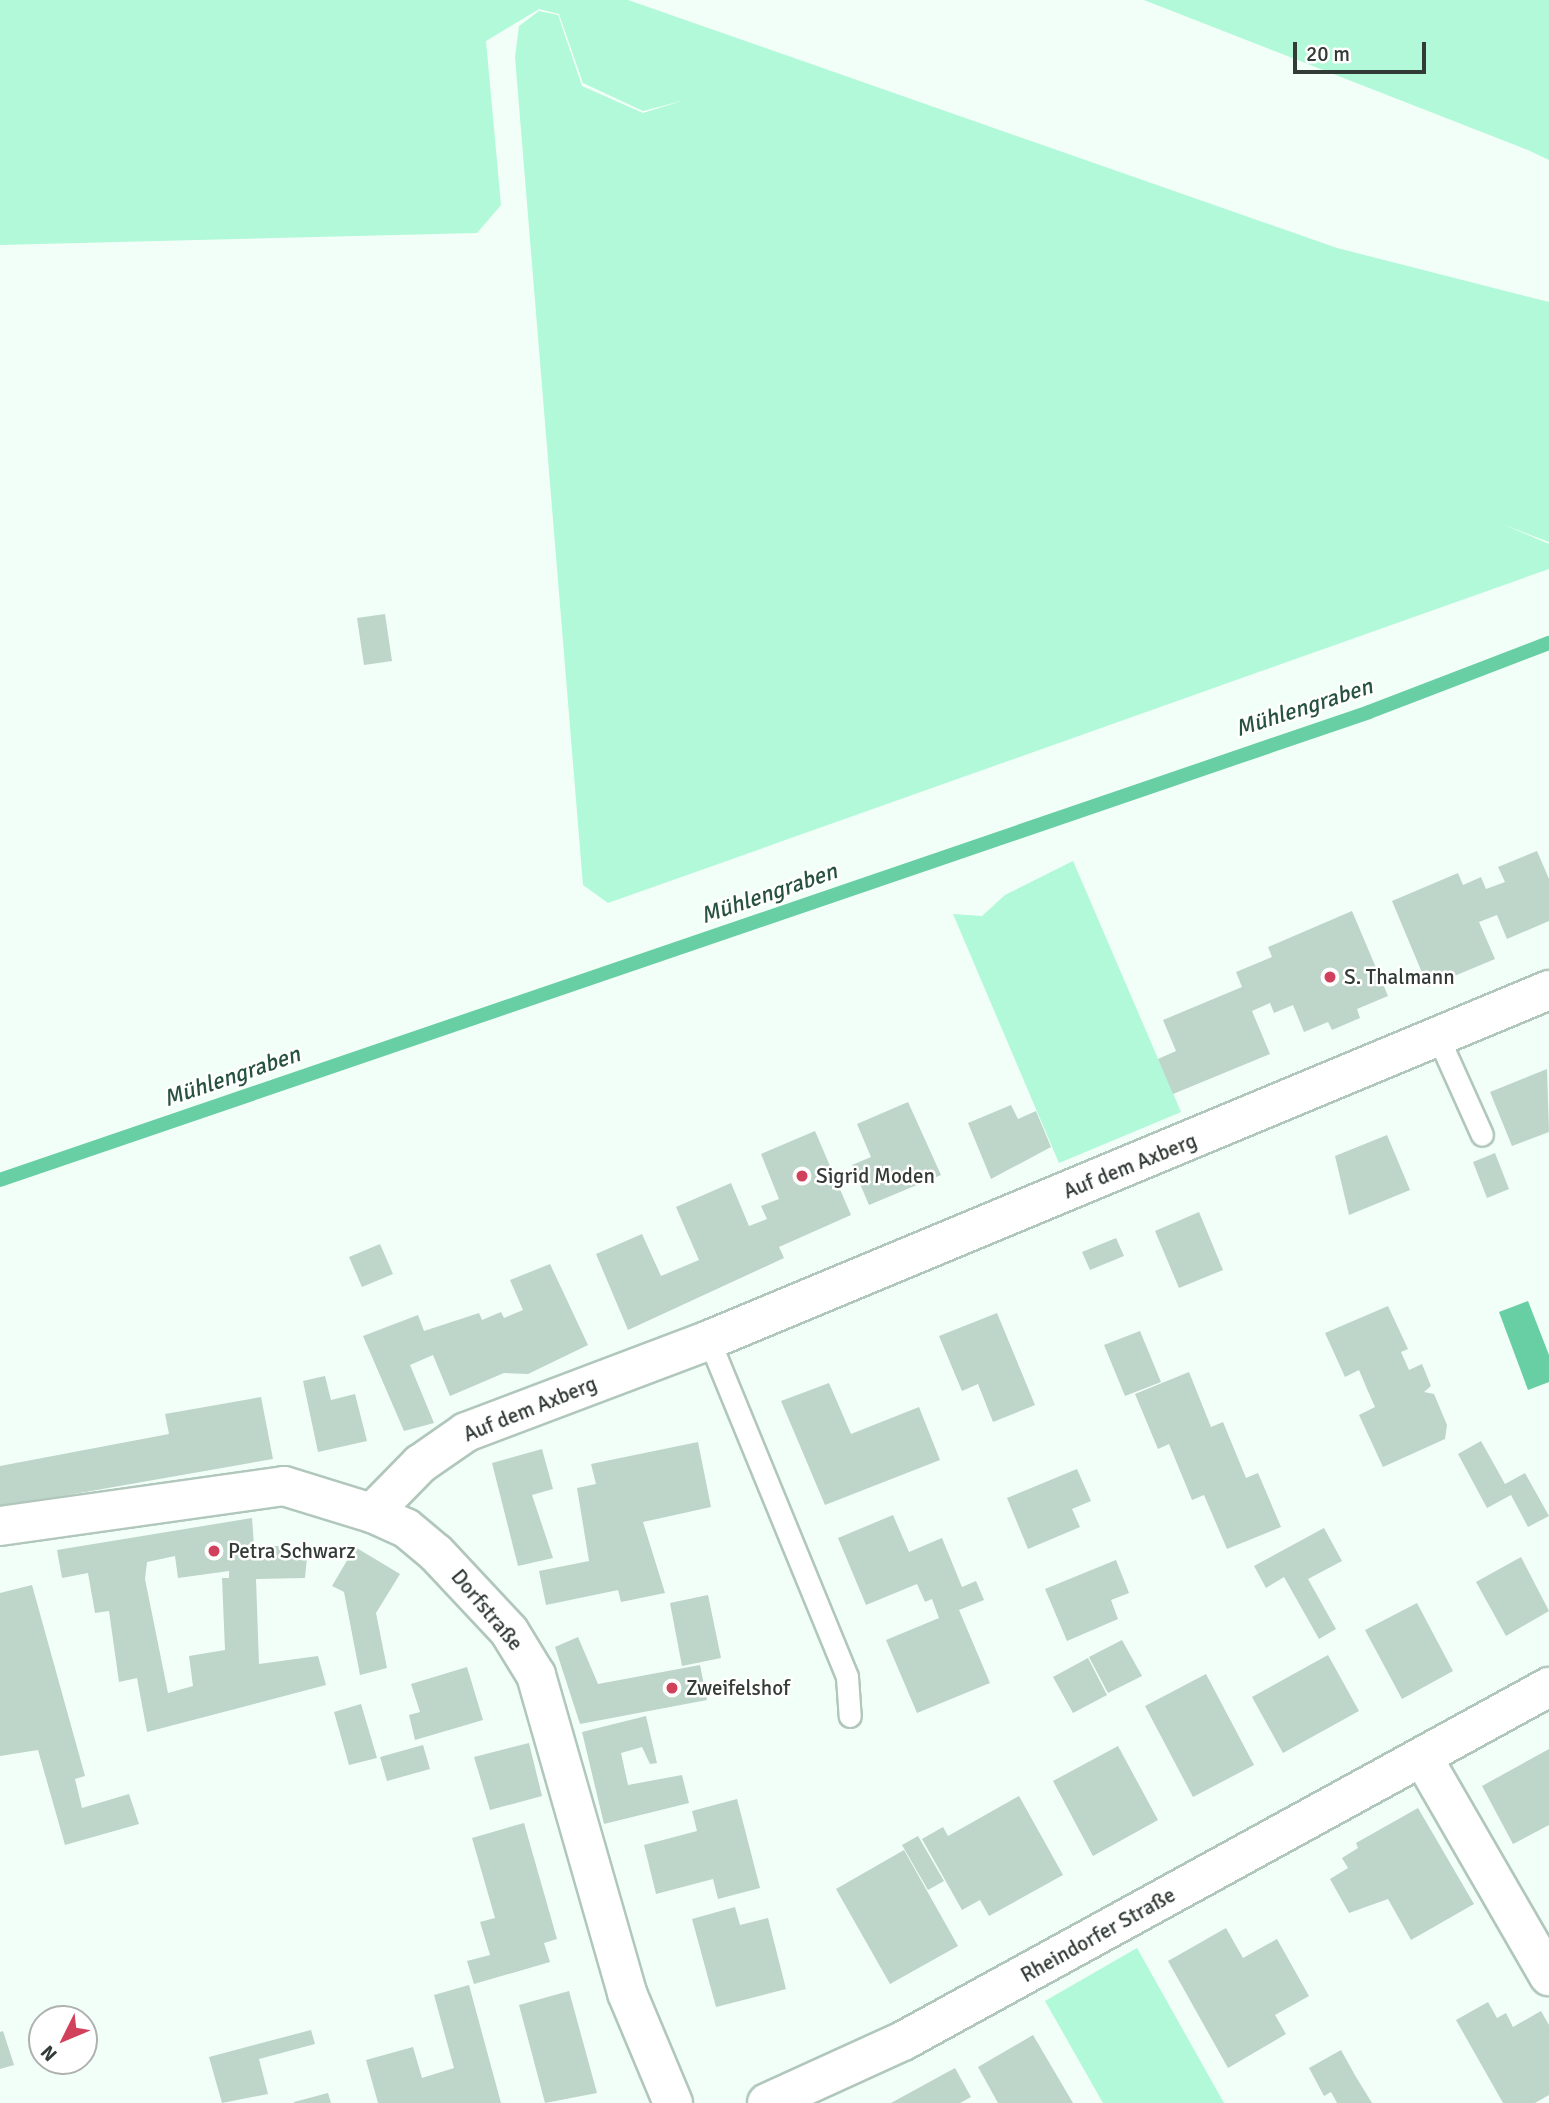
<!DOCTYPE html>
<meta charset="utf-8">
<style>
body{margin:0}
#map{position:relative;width:1549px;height:2103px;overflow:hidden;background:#f1fff8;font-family:Signika,sans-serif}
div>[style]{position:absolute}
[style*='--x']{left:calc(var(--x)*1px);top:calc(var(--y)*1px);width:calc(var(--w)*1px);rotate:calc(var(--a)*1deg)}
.green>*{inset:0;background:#b1f9d8}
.water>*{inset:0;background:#68cea4}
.stream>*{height:14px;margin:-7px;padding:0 7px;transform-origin:7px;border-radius:7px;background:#68cea4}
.building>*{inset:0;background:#bed5c9}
.roads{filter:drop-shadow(2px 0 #b1c7bc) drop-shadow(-2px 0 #b1c7bc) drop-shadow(0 2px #b1c7bc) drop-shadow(0 -2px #b1c7bc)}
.lane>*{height:21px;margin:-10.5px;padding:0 10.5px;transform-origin:10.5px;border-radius:10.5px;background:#fff}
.street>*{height:38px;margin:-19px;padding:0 19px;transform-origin:19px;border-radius:19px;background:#fff}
.dots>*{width:19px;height:19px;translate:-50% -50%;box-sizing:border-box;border:4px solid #fff;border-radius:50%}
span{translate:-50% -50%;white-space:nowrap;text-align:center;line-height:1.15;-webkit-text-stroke:5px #fff;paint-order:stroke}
.poi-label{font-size:21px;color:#323b36}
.left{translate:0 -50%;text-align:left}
.street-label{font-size:21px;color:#323b36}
.water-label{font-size:23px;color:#275240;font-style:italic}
.north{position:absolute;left:28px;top:2005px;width:70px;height:70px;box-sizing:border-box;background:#fff;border:2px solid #adb1af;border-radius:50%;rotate:227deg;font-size:19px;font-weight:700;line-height:28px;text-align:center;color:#323b36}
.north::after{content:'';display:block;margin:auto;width:24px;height:32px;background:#d1415b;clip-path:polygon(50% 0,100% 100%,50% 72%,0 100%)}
.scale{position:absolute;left:1293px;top:42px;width:133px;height:32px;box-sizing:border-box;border:4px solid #323b36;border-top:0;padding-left:9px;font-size:21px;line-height:24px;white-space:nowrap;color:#323b36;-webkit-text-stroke:5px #fff;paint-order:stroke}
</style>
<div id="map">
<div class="green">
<i style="clip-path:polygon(0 0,628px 0,1337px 248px,1549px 302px,1549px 542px,1502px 524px,1549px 544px,1549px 569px,608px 903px,583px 885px,515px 57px,519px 26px,539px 11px,558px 15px,582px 86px,643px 113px,685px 100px,643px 111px,583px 83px,559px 14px,539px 9px,486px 41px,501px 205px,477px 233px,0 245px)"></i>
<i style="clip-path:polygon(1144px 0,1549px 0,1549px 160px,1528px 150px)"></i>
<i style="clip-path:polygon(1073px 861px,1181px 1112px,1059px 1163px,953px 914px,982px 916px,1005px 895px)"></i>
<i style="clip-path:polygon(1137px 1948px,1224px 2103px,1103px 2103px,1045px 2001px)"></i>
</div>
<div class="water">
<i style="clip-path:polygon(1528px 1301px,1549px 1355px,1549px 1382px,1528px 1390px,1499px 1312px)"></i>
</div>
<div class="stream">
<i style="--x:0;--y:1180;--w:1447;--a:-18.87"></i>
<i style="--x:1369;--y:712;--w:193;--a:-21"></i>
</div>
<div class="building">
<i style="clip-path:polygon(385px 614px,392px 661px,364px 665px,357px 618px)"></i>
<i style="clip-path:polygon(1537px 851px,1549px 879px,1549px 921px,1507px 939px,1497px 915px,1479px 922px,1495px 959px,1428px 987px,1392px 901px,1458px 873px,1463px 885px,1481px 877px,1486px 889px,1505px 882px,1498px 867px)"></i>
<i style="clip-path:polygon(1352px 911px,1388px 996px,1357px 1009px,1360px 1018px,1332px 1030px,1328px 1022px,1304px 1032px,1293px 1005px,1274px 1013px,1270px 1003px,1252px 1011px,1270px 1054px,1173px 1094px,1158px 1059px,1176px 1051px,1163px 1020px,1242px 987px,1236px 972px,1272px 957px,1268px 947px)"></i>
<i style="clip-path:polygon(1547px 1069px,1549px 1132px,1512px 1146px,1490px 1092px)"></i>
<i style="clip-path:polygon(908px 1102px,941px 1175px,869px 1205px,852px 1165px,871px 1157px,857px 1124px)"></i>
<i style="clip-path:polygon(1011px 1105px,1018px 1119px,1036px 1111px,1051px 1147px,991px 1179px,968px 1123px)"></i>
<i style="clip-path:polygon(815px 1131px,851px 1215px,779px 1247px,784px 1258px,628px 1330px,596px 1254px,642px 1234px,661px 1276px,699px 1260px,676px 1207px,731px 1183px,749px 1226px,767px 1219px,761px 1206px,779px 1199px,761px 1154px)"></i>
<i style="clip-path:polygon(1387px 1135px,1410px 1190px,1349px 1215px,1335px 1156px)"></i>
<i style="clip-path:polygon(1495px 1153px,1509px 1189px,1487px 1198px,1473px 1162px)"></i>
<i style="clip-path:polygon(1199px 1212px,1223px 1270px,1179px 1288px,1155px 1231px)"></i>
<i style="clip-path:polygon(1116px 1238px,1124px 1256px,1090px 1270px,1082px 1252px)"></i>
<i style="clip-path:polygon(380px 1244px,393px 1274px,362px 1287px,349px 1257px)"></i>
<i style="clip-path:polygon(550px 1264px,588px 1345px,528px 1374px,504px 1373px,450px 1396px,433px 1355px,410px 1365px,434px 1423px,404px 1431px,363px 1336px,418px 1315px,424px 1331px,479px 1313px,482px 1320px,501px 1312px,504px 1318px,523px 1310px,510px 1280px)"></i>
<i style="clip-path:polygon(1388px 1306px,1408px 1349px,1401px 1352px,1409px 1370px,1422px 1364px,1431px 1386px,1424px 1392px,1434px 1394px,1447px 1425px,1445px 1439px,1383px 1467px,1359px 1415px,1375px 1407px,1367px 1389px,1359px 1370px,1345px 1377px,1325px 1333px)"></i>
<i style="clip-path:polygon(997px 1313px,1035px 1405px,993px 1422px,978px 1384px,962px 1391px,939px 1336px)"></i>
<i style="clip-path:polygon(1140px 1331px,1161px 1382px,1125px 1396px,1104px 1345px)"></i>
<i style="clip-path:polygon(1189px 1372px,1211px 1427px,1223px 1422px,1246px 1478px,1258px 1473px,1281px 1527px,1227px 1549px,1204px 1495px,1192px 1500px,1169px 1444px,1158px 1449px,1135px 1394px)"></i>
<i style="clip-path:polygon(325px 1376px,331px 1400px,355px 1394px,367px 1441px,318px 1452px,303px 1381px)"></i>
<i style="clip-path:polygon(829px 1383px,851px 1434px,919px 1407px,940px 1460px,825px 1505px,781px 1401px)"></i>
<i style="clip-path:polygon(261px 1397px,273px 1459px,0 1507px,0 1466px,169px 1434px,165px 1414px)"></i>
<i style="clip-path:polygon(1481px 1441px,1505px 1484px,1525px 1473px,1549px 1516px,1528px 1527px,1511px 1495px,1487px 1508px,1458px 1454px)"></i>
<i style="clip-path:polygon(698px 1442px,711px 1507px,643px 1522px,665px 1593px,621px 1602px,618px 1590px,546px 1605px,539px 1571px,589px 1561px,577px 1488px,596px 1484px,591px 1464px)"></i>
<i style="clip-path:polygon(542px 1449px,553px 1489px,532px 1495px,553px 1558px,518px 1566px,492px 1463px)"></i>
<i style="clip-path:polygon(1077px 1469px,1091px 1501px,1072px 1509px,1080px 1527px,1028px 1549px,1007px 1498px)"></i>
<i style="clip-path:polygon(893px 1515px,909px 1552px,942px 1538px,962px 1587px,976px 1581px,984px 1600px,959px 1610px,990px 1683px,917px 1713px,886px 1640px,939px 1618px,932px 1599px,925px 1602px,917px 1584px,866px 1605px,838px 1538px)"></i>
<i style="clip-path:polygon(evenodd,252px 1518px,254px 1546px,308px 1546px,305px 1578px,256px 1579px,259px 1664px,318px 1656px,326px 1685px,147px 1732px,137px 1678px,119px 1682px,109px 1611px,95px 1613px,88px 1573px,62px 1578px,57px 1550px,252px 1518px,175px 1556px,178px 1578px,229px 1571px,229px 1578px,222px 1578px,225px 1650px,189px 1656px,193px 1686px,168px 1693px,145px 1579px,147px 1562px,175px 1556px)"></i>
<i style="clip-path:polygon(1324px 1528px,1342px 1561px,1308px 1579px,1336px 1629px,1319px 1639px,1284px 1577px,1266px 1588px,1254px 1566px)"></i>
<i style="clip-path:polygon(355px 1547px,400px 1574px,376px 1613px,387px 1668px,360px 1675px,344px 1592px,332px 1586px)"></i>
<i style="clip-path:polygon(1521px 1557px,1549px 1611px,1506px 1636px,1476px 1582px)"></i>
<i style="clip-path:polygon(1116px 1560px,1129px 1593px,1111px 1600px,1118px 1619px,1067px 1641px,1045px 1589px)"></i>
<i style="clip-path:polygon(32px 1585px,85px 1776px,75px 1779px,82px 1808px,129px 1794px,139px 1824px,65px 1845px,38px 1750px,0 1756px,0 1593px)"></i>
<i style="clip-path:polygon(708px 1595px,721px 1658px,682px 1666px,670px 1603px)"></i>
<i style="clip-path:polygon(1417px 1603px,1453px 1671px,1402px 1699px,1365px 1630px)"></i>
<i style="clip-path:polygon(578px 1637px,598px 1684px,700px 1665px,707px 1700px,580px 1724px,555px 1647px)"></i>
<i style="clip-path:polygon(1122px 1640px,1142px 1676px,1108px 1693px,1089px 1657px)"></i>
<i style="clip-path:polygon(1328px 1655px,1359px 1711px,1283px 1753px,1252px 1697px)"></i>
<i style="clip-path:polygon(1088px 1658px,1107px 1695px,1073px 1713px,1053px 1677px)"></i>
<i style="clip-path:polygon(467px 1667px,483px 1720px,415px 1740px,409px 1715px,420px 1712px,411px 1684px)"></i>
<i style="clip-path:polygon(1206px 1674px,1254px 1765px,1193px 1797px,1145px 1706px)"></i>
<i style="clip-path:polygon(361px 1704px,377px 1758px,349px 1765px,334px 1712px)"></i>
<i style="clip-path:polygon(646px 1716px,657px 1763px,650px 1764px,642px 1747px,621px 1753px,628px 1785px,682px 1775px,689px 1803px,604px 1824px,582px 1732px)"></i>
<i style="clip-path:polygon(529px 1743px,542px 1796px,490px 1810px,474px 1757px)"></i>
<i style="clip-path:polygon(423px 1745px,430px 1769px,387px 1781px,380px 1757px)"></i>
<i style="clip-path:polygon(1118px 1746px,1158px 1820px,1093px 1856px,1053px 1781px)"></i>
<i style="clip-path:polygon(1549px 1749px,1549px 1825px,1513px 1844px,1482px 1786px)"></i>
<i style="clip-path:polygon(1019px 1796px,1063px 1875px,989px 1916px,980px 1900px,962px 1910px,922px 1839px,943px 1827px,948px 1836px)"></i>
<i style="clip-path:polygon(737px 1799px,760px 1888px,718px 1899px,713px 1879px,656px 1894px,644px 1845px,697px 1831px,692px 1811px)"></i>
<i style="clip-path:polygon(1418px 1808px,1474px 1904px,1411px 1940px,1388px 1899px,1349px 1913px,1330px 1879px,1348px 1868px,1342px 1858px,1358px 1848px,1356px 1843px)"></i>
<i style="clip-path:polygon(524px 1823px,557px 1939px,544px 1943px,550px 1962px,474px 1984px,467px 1961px,490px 1955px,480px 1922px,495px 1918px,472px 1838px)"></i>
<i style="clip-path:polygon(918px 1836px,944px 1881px,928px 1890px,902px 1845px)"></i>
<i style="clip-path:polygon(904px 1850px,958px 1946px,890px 1984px,836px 1889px)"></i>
<i style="clip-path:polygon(735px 1907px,740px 1925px,768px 1918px,786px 1989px,716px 2007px,692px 1919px)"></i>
<i style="clip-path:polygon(1226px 1928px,1243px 1958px,1277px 1939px,1309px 1996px,1275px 2015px,1286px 2034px,1228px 2068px,1168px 1961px)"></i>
<i style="clip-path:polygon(469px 1985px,501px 2103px,378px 2103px,366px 2060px,413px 2047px,422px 2078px,454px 2068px,434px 1995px)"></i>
<i style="clip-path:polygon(569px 1991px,597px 2093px,545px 2103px,519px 2005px)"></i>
<i style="clip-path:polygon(1488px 2002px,1497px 2018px,1506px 2013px,1513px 2027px,1541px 2011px,1549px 2025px,1549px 2095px,1535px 2103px,1503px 2103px,1456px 2020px)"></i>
<i style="clip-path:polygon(311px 2030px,315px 2044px,259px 2059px,268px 2094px,222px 2103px,209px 2057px)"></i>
<i style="clip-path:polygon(3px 2031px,14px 2065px,0 2069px,0 2032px)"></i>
<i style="clip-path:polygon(1033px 2035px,1073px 2103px,998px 2103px,978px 2067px)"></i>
<i style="clip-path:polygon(1341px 2050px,1356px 2077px,1372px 2103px,1337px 2103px,1331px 2092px,1324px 2096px,1309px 2068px)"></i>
<i style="clip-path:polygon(955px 2068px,971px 2097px,960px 2103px,891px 2103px)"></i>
<i style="clip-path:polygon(328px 2093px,331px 2103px,294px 2103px,294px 2102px)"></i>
</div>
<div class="roads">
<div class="lane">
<i style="--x:1438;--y:1037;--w:107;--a:65.8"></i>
<i style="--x:709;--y:1340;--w:364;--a:67.7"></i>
<i style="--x:847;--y:1677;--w:39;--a:86"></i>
</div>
<div class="street">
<i style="--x:372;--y:1513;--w:69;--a:-45.6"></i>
<i style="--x:420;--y:1464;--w:56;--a:-34.8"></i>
<i style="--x:466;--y:1432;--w:260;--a:-20.7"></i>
<i style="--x:709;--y:1340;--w:910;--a:-22.62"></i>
<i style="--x:0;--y:1526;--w:287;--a:-8"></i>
<i style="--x:284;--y:1486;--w:92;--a:17.1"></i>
<i style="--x:372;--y:1513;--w:37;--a:24"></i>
<i style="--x:406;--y:1528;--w:39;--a:40"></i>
<i style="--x:436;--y:1553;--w:107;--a:46.9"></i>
<i style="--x:509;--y:1631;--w:52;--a:58.5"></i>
<i style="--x:536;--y:1675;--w:331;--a:74"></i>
<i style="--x:627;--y:1993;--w:119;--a:67.3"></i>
<i style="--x:1423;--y:1758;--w:252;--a:60"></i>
<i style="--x:767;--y:2103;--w:149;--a:-24.5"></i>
<i style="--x:903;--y:2041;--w:737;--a:-28.72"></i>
</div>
</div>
<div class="dots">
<i style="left:1330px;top:977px;background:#d1415b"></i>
<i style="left:802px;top:1176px;background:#d1415b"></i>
<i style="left:214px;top:1551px;background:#d1415b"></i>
<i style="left:672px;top:1688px;background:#d1415b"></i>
</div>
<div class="poi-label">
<span class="left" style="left:1344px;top:977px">S. Thalmann</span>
<span class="left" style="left:816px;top:1176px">Sigrid Moden</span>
<span class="left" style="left:228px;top:1551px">Petra Schwarz</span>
<span class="left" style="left:686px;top:1688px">Zweifelshof</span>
</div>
<div class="street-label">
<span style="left:1130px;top:1166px;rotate:-22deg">Auf dem Axberg</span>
<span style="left:530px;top:1409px;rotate:-22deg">Auf dem Axberg</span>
<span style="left:487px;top:1610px;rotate:50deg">Dorfstraße</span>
<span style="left:1098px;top:1935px;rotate:-29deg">Rheindorfer Straße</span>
</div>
<div class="water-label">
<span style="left:1304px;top:708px;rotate:-18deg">Mühlengraben</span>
<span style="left:769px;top:894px;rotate:-19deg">Mühlengraben</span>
<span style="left:232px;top:1077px;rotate:-19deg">Mühlengraben</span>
</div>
<div class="north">N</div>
<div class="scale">20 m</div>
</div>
